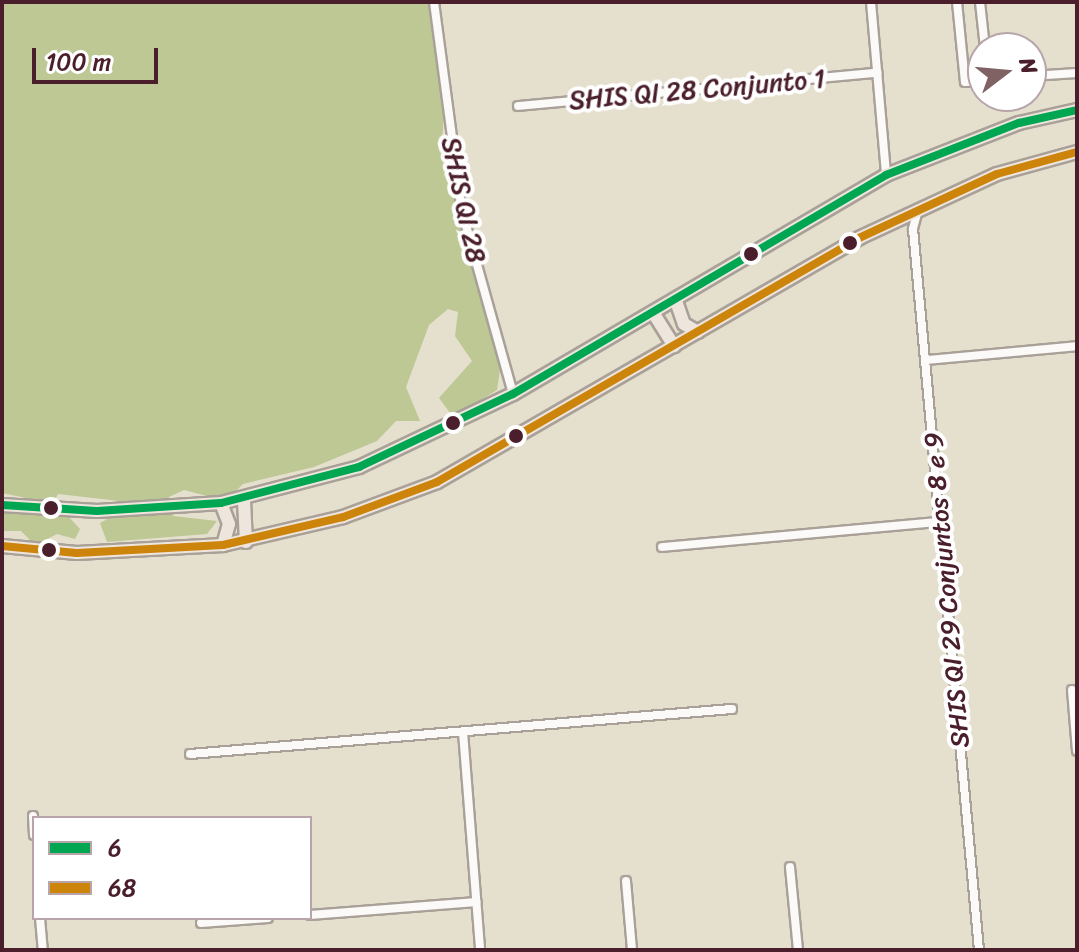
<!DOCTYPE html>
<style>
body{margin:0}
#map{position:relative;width:1079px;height:952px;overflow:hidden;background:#e5dfce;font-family:Sriracha,sans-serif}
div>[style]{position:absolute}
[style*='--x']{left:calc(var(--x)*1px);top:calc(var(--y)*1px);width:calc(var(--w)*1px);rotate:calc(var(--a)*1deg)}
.forest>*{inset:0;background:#bdc895}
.roads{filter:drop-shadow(2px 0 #a9a098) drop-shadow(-2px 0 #a9a098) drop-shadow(0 2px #a9a098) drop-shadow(0 -2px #a9a098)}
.minor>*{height:8px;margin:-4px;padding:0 4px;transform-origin:4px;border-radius:4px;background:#fbfaf8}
.primary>*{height:12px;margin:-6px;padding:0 6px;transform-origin:6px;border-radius:6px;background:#eee5dd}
.bus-1>*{height:8px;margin:-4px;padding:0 4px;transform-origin:4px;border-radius:4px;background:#00a651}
.bus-2>*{height:8px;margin:-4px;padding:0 4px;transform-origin:4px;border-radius:4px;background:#cc840b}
.dots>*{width:22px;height:22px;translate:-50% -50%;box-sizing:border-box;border:4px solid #fff;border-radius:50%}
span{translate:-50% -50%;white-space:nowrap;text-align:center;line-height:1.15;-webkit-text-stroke:8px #fff;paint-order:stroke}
.street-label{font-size:26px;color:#4a1f2b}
.frame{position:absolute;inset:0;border:4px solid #4a1f2b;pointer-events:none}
.legend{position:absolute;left:32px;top:816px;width:280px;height:104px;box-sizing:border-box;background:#fff;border:2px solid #b7a5aa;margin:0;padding:10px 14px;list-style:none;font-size:24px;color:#4a1f2b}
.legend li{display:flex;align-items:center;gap:16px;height:40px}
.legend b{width:40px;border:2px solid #b7a5aa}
.north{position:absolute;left:967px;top:32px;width:80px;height:80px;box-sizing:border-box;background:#fff;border:2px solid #b7a5aa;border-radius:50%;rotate:74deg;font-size:22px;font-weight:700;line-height:32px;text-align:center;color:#4a1f2b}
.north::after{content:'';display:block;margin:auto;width:28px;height:36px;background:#806264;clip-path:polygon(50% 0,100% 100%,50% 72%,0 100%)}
.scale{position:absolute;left:32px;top:48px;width:126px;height:36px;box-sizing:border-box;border:4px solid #4a1f2b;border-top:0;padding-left:10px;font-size:24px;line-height:28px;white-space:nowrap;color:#4a1f2b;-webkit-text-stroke:6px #fff;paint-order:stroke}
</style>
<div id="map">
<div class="forest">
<i style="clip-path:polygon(2px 2px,431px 2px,446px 94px,442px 139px,501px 364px,497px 390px,453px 417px,439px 398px,472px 361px,455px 336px,458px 312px,448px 309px,429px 325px,406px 387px,420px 421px,396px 421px,377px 441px,314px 467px,243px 484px,226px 501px,184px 490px,169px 497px,173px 516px,217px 521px,207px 534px,107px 542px,100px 523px,137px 503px,58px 494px,54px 501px,80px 529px,75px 539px,57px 534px,35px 545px,21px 531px,2px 531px,2px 506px,40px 501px,2px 493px)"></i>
</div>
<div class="roads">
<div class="minor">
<i style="--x:434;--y:2;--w:211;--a:82.4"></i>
<i style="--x:462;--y:211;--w:190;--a:74.4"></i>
<i style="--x:871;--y:2;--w:174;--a:85"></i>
<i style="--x:957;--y:2;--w:80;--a:84.3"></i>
<i style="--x:965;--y:82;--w:18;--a:-3"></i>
<i style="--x:980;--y:2;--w:46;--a:83.8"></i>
<i style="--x:1031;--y:76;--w:46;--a:-3.7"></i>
<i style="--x:518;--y:106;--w:361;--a:-5.3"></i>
<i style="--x:918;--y:210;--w:20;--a:105"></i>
<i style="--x:913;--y:229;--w:724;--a:84.77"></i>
<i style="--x:927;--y:360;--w:151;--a:-5.3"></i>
<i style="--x:662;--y:547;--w:278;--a:-5.2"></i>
<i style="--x:1072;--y:690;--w:61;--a:85.3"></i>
<i style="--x:463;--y:732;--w:219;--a:85.5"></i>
<i style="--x:190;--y:754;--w:544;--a:-4.75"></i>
<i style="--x:33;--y:816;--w:19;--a:87"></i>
<i style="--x:790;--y:867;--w:83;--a:84.5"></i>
<i style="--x:626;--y:881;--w:69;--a:85"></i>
<i style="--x:310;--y:915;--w:167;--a:-4.5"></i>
<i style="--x:40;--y:918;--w:32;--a:85"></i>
<i style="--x:201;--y:923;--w:67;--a:-4.3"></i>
</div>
<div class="primary">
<i style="--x:676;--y:301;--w:24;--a:71"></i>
<i style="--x:684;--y:324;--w:16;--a:30"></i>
<i style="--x:654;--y:314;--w:38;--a:58"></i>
<i style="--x:244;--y:500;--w:42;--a:87.3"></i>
<i style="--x:221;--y:503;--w:22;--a:69"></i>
<i style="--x:229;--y:524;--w:22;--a:106"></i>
<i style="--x:2;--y:505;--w:95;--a:3.6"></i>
<i style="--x:97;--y:511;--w:124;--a:-3.7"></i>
<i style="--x:221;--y:503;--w:143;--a:-14.6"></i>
<i style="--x:359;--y:467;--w:170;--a:-25.4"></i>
<i style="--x:513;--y:394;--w:433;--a:-30.4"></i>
<i style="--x:886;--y:175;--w:143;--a:-21.4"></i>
<i style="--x:1019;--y:123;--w:59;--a:-12.6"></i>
<i style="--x:2;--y:546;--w:75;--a:5.3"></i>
<i style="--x:77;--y:553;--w:146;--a:-3.1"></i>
<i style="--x:223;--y:545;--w:123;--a:-13.1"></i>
<i style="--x:343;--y:517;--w:100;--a:-20.4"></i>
<i style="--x:437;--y:482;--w:487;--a:-30"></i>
<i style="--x:859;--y:238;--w:152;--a:-24.9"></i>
<i style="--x:997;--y:174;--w:83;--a:-15.4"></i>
</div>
</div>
<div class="bus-1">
<i style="--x:2;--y:505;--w:95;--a:3.6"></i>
<i style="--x:97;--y:511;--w:124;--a:-3.7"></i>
<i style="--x:221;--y:503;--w:143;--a:-14.6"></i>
<i style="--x:359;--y:467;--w:170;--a:-25.4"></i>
<i style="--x:513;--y:394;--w:433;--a:-30.4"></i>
<i style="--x:886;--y:175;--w:143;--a:-21.4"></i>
<i style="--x:1019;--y:123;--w:59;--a:-12.6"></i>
</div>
<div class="bus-2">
<i style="--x:2;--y:546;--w:75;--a:5.3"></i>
<i style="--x:77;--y:553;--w:146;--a:-3.1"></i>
<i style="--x:223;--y:545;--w:123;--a:-13.1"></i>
<i style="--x:343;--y:517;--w:100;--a:-20.4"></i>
<i style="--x:437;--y:482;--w:487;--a:-30"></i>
<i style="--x:859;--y:238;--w:152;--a:-24.9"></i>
<i style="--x:997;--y:174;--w:83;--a:-15.4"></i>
</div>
<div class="dots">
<i style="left:850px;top:243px;background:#4a1f2b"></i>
<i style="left:751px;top:254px;background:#4a1f2b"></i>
<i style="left:453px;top:423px;background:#4a1f2b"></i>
<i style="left:516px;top:436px;background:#4a1f2b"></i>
<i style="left:51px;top:508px;background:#4a1f2b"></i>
<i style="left:49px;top:550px;background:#4a1f2b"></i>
</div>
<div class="street-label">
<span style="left:697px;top:90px;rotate:-5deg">SHIS QI 28 Conjunto 1</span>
<span style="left:463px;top:200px;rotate:78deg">SHIS QI 28</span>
<span style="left:947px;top:590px;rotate:-95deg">SHIS QI 29 Conjuntos 8 e 9</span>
</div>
<div class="frame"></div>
<ul class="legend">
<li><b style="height:10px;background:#00a651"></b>6</li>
<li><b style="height:10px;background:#cc840b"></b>68</li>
</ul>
<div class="north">N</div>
<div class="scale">100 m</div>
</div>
